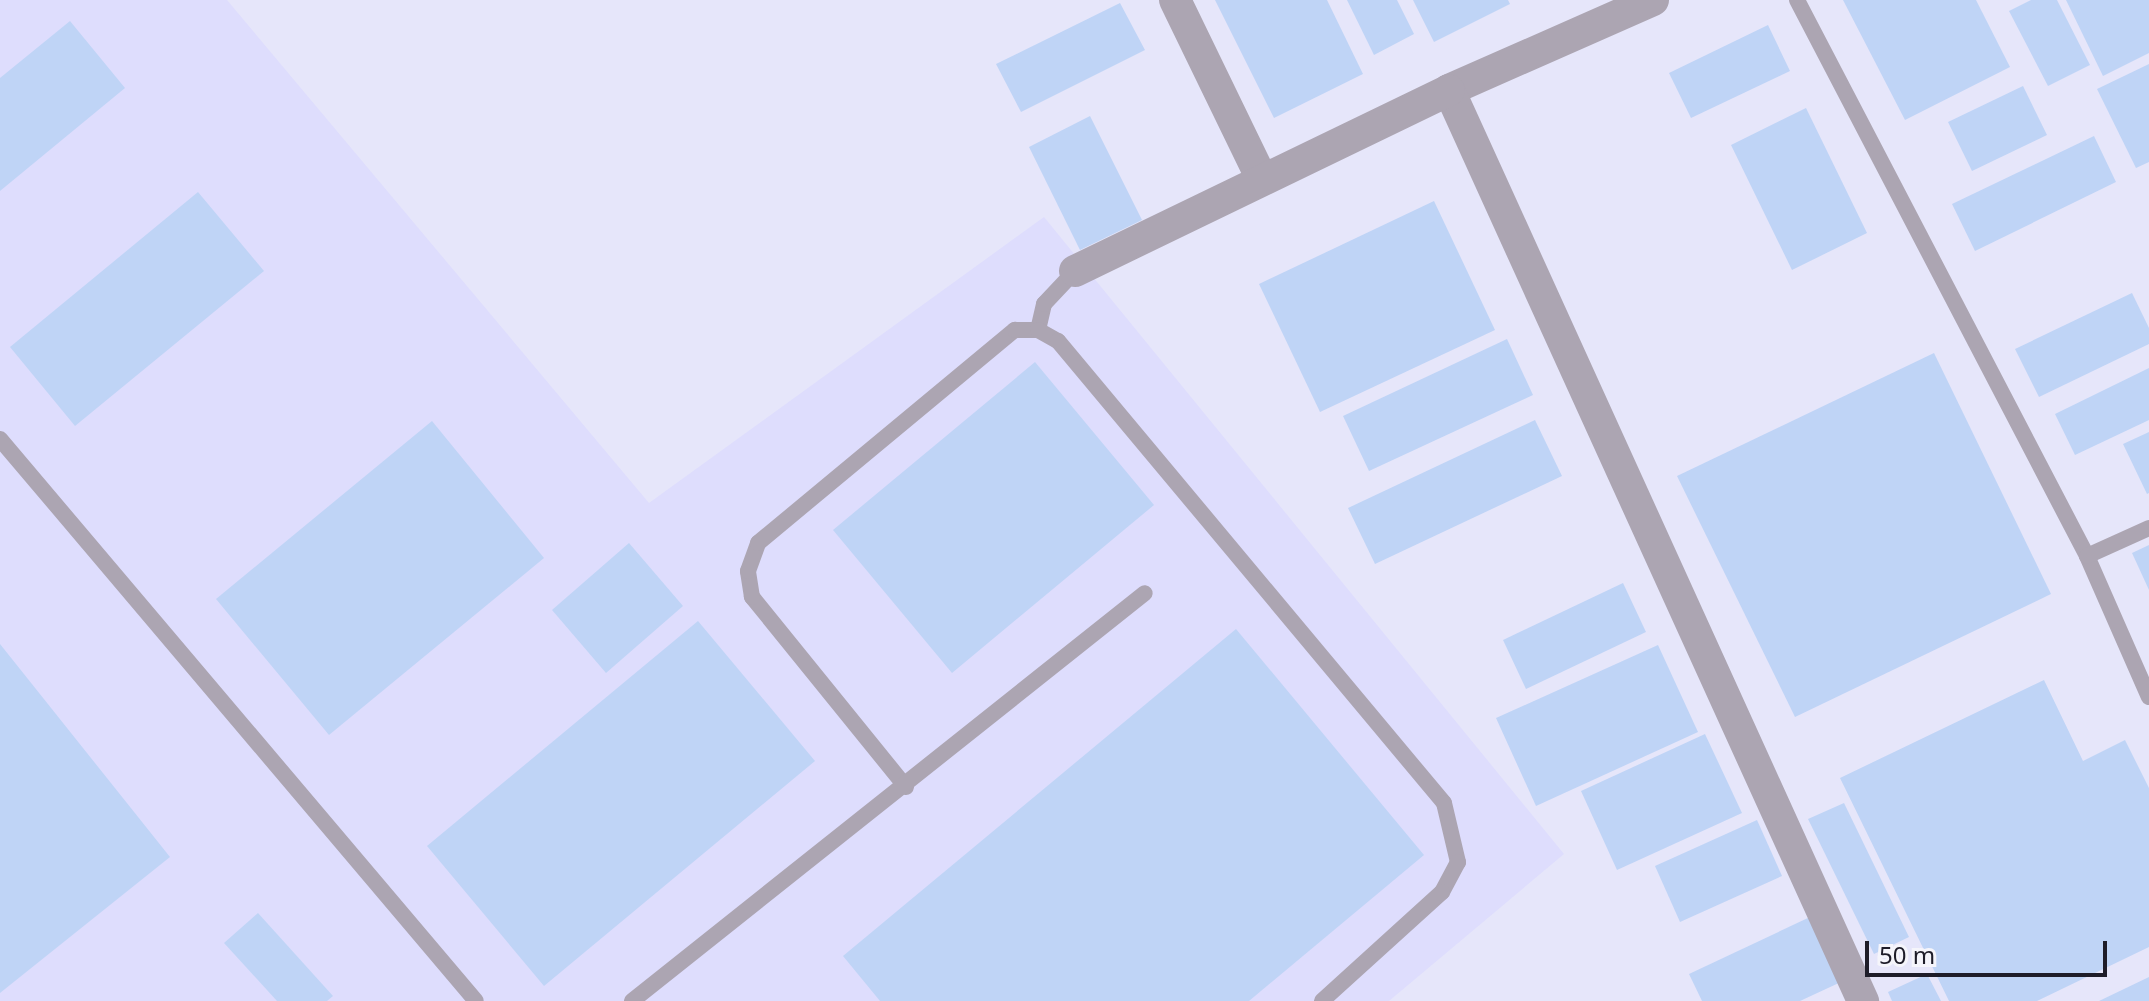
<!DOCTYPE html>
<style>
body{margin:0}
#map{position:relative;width:2149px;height:1001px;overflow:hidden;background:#e6e6fa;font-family:"Noto Sans",sans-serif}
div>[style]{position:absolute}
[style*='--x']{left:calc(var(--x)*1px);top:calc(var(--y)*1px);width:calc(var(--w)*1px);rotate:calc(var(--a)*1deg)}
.built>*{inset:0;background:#deddfd}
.building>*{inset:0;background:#bfd4f6}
.service>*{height:16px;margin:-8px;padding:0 8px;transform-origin:8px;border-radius:8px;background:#aca5b2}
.minor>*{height:32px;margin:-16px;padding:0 16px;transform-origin:16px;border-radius:16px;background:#aca5b2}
span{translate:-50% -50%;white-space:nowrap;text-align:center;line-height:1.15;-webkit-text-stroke:6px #f5f5fb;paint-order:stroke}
.scale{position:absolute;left:1865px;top:941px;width:242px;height:36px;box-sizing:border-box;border:4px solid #1e1d29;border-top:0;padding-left:10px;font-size:24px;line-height:28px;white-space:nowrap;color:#1e1d29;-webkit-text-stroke:6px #f5f5fb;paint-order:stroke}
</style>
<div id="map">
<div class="built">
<i style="clip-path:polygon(0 0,227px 0,649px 503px,1044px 217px,1564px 854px,1389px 1001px,0 1001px)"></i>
</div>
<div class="building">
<i style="clip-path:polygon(1215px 0,1327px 0,1363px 74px,1274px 118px)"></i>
<i style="clip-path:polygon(1347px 0,1397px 0,1414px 34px,1374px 55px)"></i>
<i style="clip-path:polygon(1413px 0,1508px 0,1510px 4px,1434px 42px)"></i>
<i style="clip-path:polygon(1843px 0,1976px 0,2010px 67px,1905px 120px)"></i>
<i style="clip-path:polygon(2031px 0,2057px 0,2090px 65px,2048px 86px,2009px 11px)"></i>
<i style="clip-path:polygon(2066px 0,2149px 0,2149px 53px,2103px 76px)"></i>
<i style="clip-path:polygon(1120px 3px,1145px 50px,1021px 112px,996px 64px)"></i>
<i style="clip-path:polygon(70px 21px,125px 88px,0 191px,0 78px)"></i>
<i style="clip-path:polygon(1768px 25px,1790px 71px,1691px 118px,1669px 73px)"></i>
<i style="clip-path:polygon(2149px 64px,2149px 162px,2136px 168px,2097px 89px)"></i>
<i style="clip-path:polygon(2023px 86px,2047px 135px,1972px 171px,1948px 122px)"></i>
<i style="clip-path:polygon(1806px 108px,1867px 233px,1792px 270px,1731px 145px)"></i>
<i style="clip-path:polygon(1090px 116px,1142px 220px,1080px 250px,1029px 147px)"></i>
<i style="clip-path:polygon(2094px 136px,2116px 182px,1975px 251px,1952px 204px)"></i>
<i style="clip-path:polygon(198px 192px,264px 271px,75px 426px,10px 347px)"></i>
<i style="clip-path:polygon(1434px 201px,1495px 330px,1320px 412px,1259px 284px)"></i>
<i style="clip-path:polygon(2132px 293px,2149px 328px,2149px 344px,2039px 397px,2015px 349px)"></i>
<i style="clip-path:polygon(1507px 339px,1533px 395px,1369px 471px,1343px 416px)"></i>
<i style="clip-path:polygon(1934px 353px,2051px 594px,1795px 717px,1677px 476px)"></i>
<i style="clip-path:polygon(1035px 362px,1154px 505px,952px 673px,833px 530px)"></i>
<i style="clip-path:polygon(2149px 368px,2149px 420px,2075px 455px,2055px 414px)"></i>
<i style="clip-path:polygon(1535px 420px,1562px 476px,1375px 564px,1348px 508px)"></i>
<i style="clip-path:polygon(432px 421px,544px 558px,329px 735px,216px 599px)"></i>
<i style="clip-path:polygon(2149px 432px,2149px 493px,2147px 494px,2123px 444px)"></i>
<i style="clip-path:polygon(629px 543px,683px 606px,606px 673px,552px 610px)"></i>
<i style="clip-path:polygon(2149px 545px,2149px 590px,2132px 553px)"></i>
<i style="clip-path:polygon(1623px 583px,1646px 632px,1526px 689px,1503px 640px)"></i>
<i style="clip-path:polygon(698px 621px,815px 761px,544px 986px,427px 846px)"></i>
<i style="clip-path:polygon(1236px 629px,1424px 855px,1249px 1001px,880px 1001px,843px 956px)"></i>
<i style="clip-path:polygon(0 644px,170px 857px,0 993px)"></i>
<i style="clip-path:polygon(1658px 645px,1698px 732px,1536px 806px,1496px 718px)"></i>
<i style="clip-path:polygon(2044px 680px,2083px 761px,2125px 740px,2149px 788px,2149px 947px,2037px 1001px,1949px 1001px,1840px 778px)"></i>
<i style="clip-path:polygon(1705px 734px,1742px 813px,1617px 870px,1581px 791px)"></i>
<i style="clip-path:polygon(1844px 803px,1909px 937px,1874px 954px,1808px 819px)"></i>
<i style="clip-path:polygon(1757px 820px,1782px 876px,1680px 922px,1655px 866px)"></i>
<i style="clip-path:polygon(258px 913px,333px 996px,327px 1001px,277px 1001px,224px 943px)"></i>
<i style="clip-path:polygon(1810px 917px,1841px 982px,1800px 1001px,1702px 1001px,1689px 974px)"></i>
<i style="clip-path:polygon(1927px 974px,1941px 1001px,1892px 1001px,1888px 992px)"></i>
<i style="clip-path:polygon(2149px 977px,2149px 1001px,2099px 1001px)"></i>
</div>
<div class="service">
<i style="--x:1797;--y:0;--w:627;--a:62.45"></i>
<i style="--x:2087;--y:556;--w:154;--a:66.3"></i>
<i style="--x:1038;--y:330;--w:27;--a:-77"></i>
<i style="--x:1044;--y:304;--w:45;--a:-46.8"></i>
<i style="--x:0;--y:439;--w:736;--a:49.74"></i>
<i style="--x:2087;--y:556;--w:68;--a:-24.3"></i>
<i style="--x:906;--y:787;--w:245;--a:-129"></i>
<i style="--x:752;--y:597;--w:26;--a:-99"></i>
<i style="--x:748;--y:571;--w:30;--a:-70"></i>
<i style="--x:758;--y:543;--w:334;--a:-39.7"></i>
<i style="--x:1015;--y:330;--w:23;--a:0"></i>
<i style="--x:1038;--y:330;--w:23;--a:29"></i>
<i style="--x:1058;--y:341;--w:602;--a:50.12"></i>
<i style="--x:1444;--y:803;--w:61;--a:76.7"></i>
<i style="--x:1458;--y:862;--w:34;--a:118"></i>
<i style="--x:1442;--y:892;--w:162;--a:137.8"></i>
<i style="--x:632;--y:1001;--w:655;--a:-38.5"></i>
</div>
<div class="minor">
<i style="--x:1175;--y:0;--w:199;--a:64.1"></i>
<i style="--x:1653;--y:0;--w:223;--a:156.2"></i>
<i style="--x:1449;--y:90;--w:1001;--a:65.56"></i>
<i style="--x:1075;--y:271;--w:415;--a:-25.8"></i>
</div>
<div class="scale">50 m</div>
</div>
